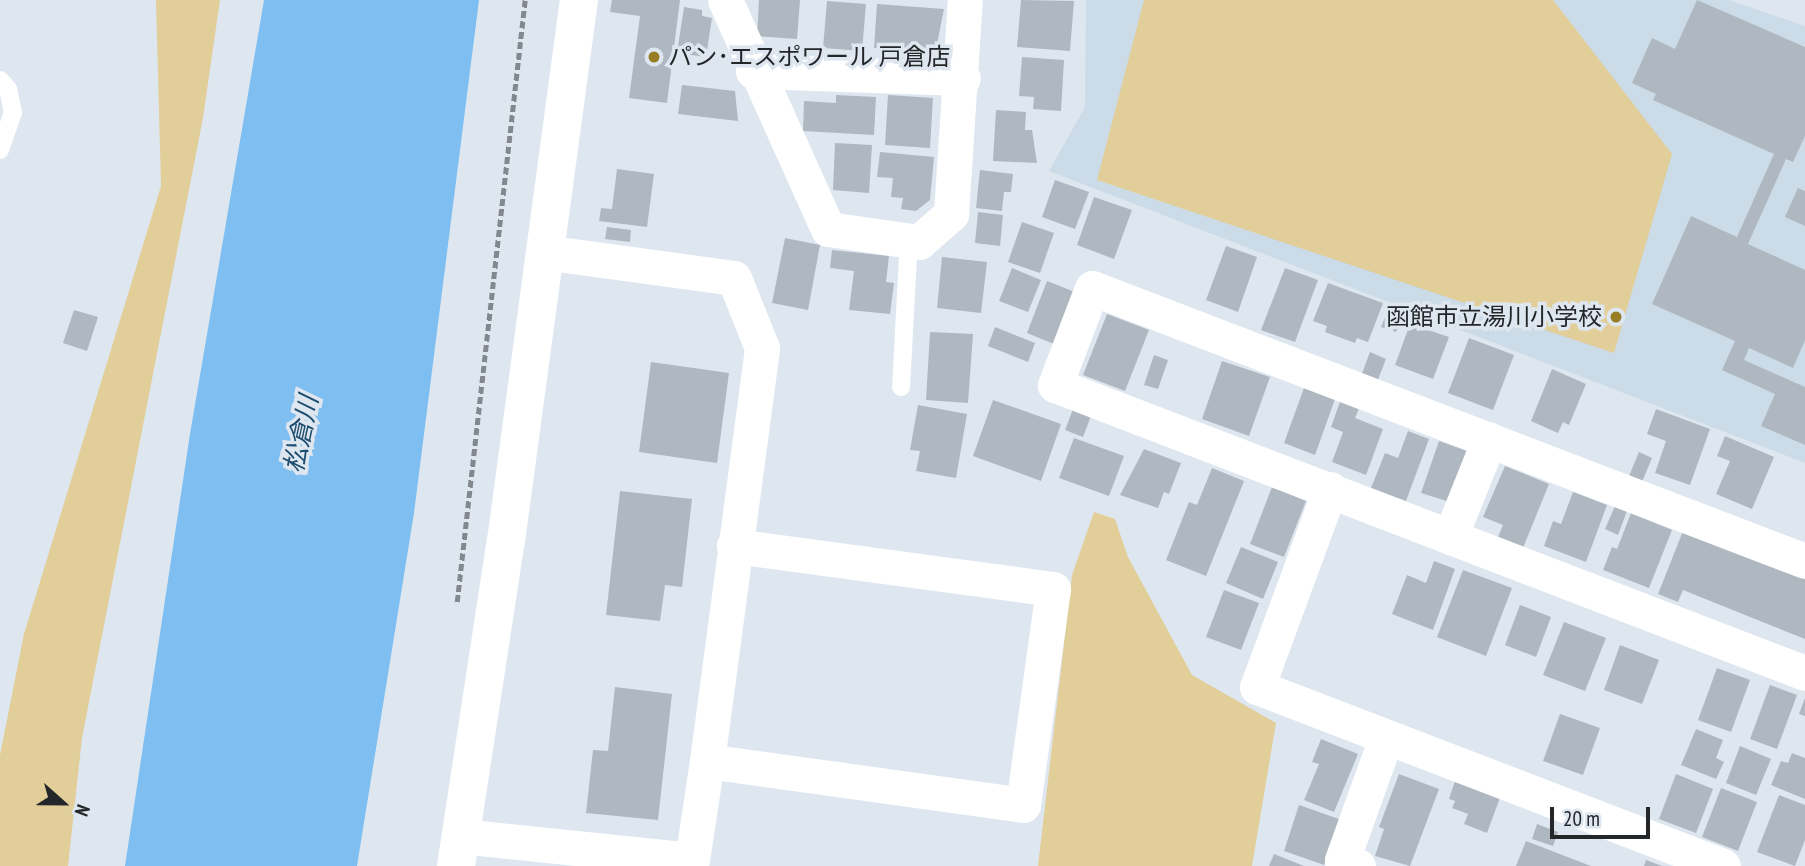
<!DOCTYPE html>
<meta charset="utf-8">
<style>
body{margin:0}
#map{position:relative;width:1805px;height:866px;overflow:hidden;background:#dee7f0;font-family:"PT Sans Narrow","Noto Sans JP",sans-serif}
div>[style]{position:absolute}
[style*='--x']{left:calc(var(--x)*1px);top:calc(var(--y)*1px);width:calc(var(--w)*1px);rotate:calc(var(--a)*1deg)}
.built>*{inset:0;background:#cbdbe7}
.green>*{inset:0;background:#e1ce99}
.water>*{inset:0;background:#7ebef0}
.building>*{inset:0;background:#afb8c0}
.path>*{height:4.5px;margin-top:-2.25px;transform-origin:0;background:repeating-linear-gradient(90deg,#82888e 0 7px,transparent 0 10.5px)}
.service>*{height:18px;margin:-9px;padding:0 9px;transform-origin:9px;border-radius:9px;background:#fff}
.minor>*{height:35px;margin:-17.5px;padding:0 17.5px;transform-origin:17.5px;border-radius:17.5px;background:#fff}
.tertiary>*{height:38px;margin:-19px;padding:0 19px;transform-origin:19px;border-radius:19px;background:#fff}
.dots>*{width:19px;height:19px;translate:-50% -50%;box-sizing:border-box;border:4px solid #dee7f0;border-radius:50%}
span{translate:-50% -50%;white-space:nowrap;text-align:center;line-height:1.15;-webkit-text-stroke:7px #dee7f0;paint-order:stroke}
.poi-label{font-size:24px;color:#24272a}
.left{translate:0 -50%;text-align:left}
.right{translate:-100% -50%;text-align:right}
.water-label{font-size:26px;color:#1e4d6f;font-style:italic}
.north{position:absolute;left:28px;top:768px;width:70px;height:70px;-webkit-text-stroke:5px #dee7f0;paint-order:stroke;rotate:111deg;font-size:19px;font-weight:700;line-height:28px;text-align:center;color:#24272a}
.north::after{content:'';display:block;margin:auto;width:24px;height:32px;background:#24272a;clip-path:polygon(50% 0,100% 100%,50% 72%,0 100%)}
.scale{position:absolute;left:1550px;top:807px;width:100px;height:32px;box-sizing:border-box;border:4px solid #24272a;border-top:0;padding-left:9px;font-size:21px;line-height:24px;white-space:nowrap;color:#24272a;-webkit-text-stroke:5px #dee7f0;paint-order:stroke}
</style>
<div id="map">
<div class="built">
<i style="clip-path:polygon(1086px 0,1729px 0,1805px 26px,1805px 463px,1049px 171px,1085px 107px)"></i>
</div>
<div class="green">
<i style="clip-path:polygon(156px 0,220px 0,203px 118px,82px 738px,68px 866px,0 866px,0 755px,24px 634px,161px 186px)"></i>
<i style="clip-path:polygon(1144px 0,1553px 0,1672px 154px,1614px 353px,1097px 180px)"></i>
<i style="clip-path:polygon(1094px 512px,1115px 519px,1128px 557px,1192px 675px,1276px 723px,1252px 866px,1038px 866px,1072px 575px)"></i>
</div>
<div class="water">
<i style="clip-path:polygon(264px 0,479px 0,414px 513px,357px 866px,125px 866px,190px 434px)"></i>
</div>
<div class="building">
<i style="clip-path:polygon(612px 0,680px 0,667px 103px,629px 98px,640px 16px,610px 12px)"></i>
<i style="clip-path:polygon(759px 0,800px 0,797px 39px,757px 36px)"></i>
<i style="clip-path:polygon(1021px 0,1074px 1px,1070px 51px,1017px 47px)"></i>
<i style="clip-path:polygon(1697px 0,1805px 47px,1805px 136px,1793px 162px,1786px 159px,1748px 244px,1805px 270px,1805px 340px,1793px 368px,1749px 348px,1744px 360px,1805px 387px,1805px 445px,1761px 426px,1775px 394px,1722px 370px,1735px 341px,1652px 304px,1691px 216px,1737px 237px,1774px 154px,1653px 100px,1656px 94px,1632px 83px,1652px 38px,1675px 49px)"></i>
<i style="clip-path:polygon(827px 1px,866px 4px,862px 51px,823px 48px)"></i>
<i style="clip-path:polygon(877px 4px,944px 9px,935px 54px,918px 52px,918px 60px,890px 58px,891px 49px,874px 48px)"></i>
<i style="clip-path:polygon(684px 7px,702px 10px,702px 16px,712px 18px,706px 57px,677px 53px)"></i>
<i style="clip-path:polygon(1022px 57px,1064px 60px,1061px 111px,1033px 109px,1034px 97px,1019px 96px)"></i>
<i style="clip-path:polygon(682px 85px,735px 91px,738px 121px,678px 114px)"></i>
<i style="clip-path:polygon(836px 95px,876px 97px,874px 135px,803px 131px,804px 101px,836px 103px)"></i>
<i style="clip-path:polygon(888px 95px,933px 98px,930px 148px,885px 145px)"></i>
<i style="clip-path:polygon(996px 110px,1026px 112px,1025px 130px,1032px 130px,1037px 163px,993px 161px)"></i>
<i style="clip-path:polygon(835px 143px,872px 145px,869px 193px,833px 190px)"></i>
<i style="clip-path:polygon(880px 152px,934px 157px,930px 200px,916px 211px,901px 209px,903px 198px,891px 197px,893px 178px,877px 177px)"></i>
<i style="clip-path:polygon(617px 169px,654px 174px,647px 227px,599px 221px,601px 208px,612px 209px)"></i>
<i style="clip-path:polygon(980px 170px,1013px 174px,1011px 192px,1004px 192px,1002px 211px,976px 208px)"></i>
<i style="clip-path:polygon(1055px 180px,1089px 192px,1075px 229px,1042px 217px)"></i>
<i style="clip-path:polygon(1798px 188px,1805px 191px,1805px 226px,1785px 217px)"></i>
<i style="clip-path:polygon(1094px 197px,1132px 210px,1114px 259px,1077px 245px)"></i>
<i style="clip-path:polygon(978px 212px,1003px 215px,1000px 246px,975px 243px)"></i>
<i style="clip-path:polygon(1022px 222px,1054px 233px,1040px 273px,1008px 262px)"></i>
<i style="clip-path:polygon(607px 227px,631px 230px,630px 242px,605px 239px)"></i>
<i style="clip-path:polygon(785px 238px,820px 245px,808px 310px,772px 303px)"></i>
<i style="clip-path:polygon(1226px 246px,1257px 257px,1238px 312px,1206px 300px)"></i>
<i style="clip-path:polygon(832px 250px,889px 256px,886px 282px,894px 283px,890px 314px,849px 310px,854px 271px,830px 268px)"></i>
<i style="clip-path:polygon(942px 257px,987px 262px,981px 313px,937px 308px)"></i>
<i style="clip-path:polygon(1012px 268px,1041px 280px,1028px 312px,999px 301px)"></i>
<i style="clip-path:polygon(1285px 268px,1318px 280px,1295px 342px,1261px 330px)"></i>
<i style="clip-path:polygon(1047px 281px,1075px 292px,1054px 344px,1027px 333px)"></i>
<i style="clip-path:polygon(1328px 283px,1383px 303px,1368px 342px,1357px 338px,1355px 343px,1325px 332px,1327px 326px,1313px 321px)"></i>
<i style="clip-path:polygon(1389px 307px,1403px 312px,1396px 332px,1381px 327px)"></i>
<i style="clip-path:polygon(74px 310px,98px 317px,87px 351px,63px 343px)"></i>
<i style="clip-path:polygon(1107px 314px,1149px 330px,1125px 391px,1083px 375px)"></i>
<i style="clip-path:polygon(1410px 324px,1449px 337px,1433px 379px,1395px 365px)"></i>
<i style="clip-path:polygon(995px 327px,1035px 343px,1028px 362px,988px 346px)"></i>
<i style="clip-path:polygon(930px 332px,973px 334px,968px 403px,926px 400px)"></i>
<i style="clip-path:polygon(1469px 338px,1514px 355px,1493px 410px,1448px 393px)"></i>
<i style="clip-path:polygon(1370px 352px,1386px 359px,1377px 382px,1361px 376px)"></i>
<i style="clip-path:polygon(1154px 355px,1168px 360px,1158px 389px,1144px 385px)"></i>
<i style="clip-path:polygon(1222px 361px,1270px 377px,1249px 436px,1202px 419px)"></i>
<i style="clip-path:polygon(651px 362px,729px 373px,717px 463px,639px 452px)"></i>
<i style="clip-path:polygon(1552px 369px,1586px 384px,1569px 425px,1563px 422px,1558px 433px,1531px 421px)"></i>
<i style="clip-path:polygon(1304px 388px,1335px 399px,1315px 455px,1284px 443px)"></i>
<i style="clip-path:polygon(1341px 399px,1360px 406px,1355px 418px,1383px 429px,1366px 475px,1332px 462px,1343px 432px,1331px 427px)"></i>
<i style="clip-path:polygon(993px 400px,1061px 424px,1041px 481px,973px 456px)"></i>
<i style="clip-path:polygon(918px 405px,967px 414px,956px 478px,916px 471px,920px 451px,910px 450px)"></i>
<i style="clip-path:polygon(1073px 409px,1091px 416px,1083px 437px,1065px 430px)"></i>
<i style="clip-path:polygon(1656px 409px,1710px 429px,1690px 485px,1655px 473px,1666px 441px,1647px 434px)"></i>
<i style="clip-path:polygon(1408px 431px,1429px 439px,1406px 501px,1371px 488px,1385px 453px,1398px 458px)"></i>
<i style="clip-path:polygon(1725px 436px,1774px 457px,1752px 509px,1716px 494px,1730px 461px,1717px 456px)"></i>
<i style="clip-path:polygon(1074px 438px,1124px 456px,1109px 496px,1059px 478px)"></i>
<i style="clip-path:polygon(1439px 441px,1467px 451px,1450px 502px,1421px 493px)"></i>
<i style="clip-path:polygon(1144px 449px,1181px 463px,1169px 494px,1164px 492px,1158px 508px,1120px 495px)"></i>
<i style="clip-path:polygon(1639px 452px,1652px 458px,1642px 482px,1629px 476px)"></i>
<i style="clip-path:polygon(1505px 466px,1549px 484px,1523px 548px,1498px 537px,1503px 525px,1483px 517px)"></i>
<i style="clip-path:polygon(1212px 468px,1244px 481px,1206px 576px,1166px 560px,1189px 502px,1197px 505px)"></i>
<i style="clip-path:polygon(1272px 487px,1306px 501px,1284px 557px,1250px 544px)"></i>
<i style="clip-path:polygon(620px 491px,692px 499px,682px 587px,665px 585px,660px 621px,606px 615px)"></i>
<i style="clip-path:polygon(1573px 492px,1607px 505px,1586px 562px,1544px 546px,1553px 521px,1561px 524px)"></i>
<i style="clip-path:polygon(1615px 506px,1627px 511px,1618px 535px,1605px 529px)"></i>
<i style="clip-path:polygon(1631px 513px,1672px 530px,1649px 588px,1603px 570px,1612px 547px,1617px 549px)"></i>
<i style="clip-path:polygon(1683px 531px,1805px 579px,1805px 639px,1683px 590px,1678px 602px,1658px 594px)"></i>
<i style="clip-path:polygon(1241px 547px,1278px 562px,1263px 599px,1226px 583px)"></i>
<i style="clip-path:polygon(1434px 561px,1455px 569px,1433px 630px,1392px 614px,1407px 575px,1426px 583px)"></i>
<i style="clip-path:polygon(1463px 570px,1512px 588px,1486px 656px,1437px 637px)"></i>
<i style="clip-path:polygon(1224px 590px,1259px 603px,1241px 650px,1206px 637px)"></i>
<i style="clip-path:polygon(1520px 605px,1551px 617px,1536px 657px,1505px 645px)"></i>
<i style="clip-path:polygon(1564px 622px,1606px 638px,1585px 691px,1543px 675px)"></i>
<i style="clip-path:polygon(1620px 645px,1659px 660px,1642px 704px,1604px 690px)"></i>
<i style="clip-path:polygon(1717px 668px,1750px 680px,1731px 732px,1698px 720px)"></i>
<i style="clip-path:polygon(1770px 685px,1797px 695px,1777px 749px,1750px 739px)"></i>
<i style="clip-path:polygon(615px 687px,672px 694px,658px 820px,586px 813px,593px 750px,608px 751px)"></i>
<i style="clip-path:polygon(1805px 698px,1805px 716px,1799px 714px)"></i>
<i style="clip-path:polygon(1560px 714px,1600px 728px,1583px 775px,1543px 761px)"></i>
<i style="clip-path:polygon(1696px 729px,1723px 740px,1716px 758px,1724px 762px,1716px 779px,1681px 765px)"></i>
<i style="clip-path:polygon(1321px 739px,1358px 754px,1334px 812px,1304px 800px,1319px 764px,1312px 762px)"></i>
<i style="clip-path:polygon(1740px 746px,1771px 759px,1756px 795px,1726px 783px)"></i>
<i style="clip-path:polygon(1792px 753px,1805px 758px,1805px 799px,1771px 785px,1781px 761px,1788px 763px)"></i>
<i style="clip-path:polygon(1399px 774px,1439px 789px,1410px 866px,1375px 856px,1384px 829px,1379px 827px)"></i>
<i style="clip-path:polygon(1676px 774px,1713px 789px,1696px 833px,1659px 819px)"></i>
<i style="clip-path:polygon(1456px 778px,1501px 795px,1487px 833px,1464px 824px,1468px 814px,1452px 808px,1455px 801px,1449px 799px)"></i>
<i style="clip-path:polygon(1721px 788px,1757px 802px,1738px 851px,1702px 837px)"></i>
<i style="clip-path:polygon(1779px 795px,1805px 805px,1805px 840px,1795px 866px,1757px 852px)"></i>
<i style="clip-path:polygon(1299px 805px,1339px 819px,1324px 865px,1284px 851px)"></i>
<i style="clip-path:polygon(1537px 824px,1558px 832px,1553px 846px,1532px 839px)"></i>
<i style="clip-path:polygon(1526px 841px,1591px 866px,1516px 866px)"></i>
<i style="clip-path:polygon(1274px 854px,1304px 866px,1269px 866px)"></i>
<i style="clip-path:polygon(1646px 860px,1662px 866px,1644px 866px)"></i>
</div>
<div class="path">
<i style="--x:457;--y:602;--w:606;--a:-83.56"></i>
</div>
<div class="service">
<i style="--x:0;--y:80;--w:12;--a:48"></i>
<i style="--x:8;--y:89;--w:24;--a:78"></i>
<i style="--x:13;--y:112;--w:40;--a:108.9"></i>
<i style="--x:901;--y:387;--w:147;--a:-86.9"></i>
</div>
<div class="minor">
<i style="--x:725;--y:0;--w:251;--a:65.8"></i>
<i style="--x:828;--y:229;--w:92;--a:8.1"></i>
<i style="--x:919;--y:242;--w:43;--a:-41.2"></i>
<i style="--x:951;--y:214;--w:214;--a:-86.3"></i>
<i style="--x:753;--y:71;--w:210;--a:1.9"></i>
<i style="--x:1330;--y:489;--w:211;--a:110.2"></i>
<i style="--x:1257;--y:687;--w:499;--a:21"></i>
<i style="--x:1450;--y:537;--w:105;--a:-68.1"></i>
<i style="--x:1805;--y:561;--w:763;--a:-159.05"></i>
<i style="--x:1092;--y:288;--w:104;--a:110.9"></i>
<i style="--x:1055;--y:385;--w:803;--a:21.01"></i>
<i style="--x:707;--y:761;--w:319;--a:7.9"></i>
<i style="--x:1023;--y:805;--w:218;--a:-82.1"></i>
<i style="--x:1053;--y:589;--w:322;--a:-172.3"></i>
<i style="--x:460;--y:836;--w:233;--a:5.9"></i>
<i style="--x:692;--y:860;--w:100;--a:-81.4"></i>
<i style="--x:707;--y:761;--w:417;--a:-82.4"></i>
<i style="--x:762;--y:348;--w:75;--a:-111.8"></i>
<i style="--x:734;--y:278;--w:193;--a:-172.2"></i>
<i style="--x:1358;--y:866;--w:17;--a:-159"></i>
<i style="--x:1342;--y:860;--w:130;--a:-70.2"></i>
</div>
<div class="tertiary">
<i style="--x:456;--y:866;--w:329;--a:-81.3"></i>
<i style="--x:506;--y:541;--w:546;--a:-82.32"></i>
</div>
<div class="dots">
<i style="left:654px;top:57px;background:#987c24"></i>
<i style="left:1616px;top:317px;background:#987c24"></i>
</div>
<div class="poi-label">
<span class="left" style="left:668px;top:57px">パン･エスポワール 戸倉店</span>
<span class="right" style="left:1602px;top:317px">函館市立湯川小学校</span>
</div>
<div class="water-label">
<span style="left:301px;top:434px;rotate:-78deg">松倉川</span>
</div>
<div class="north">N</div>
<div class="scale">20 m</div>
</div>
